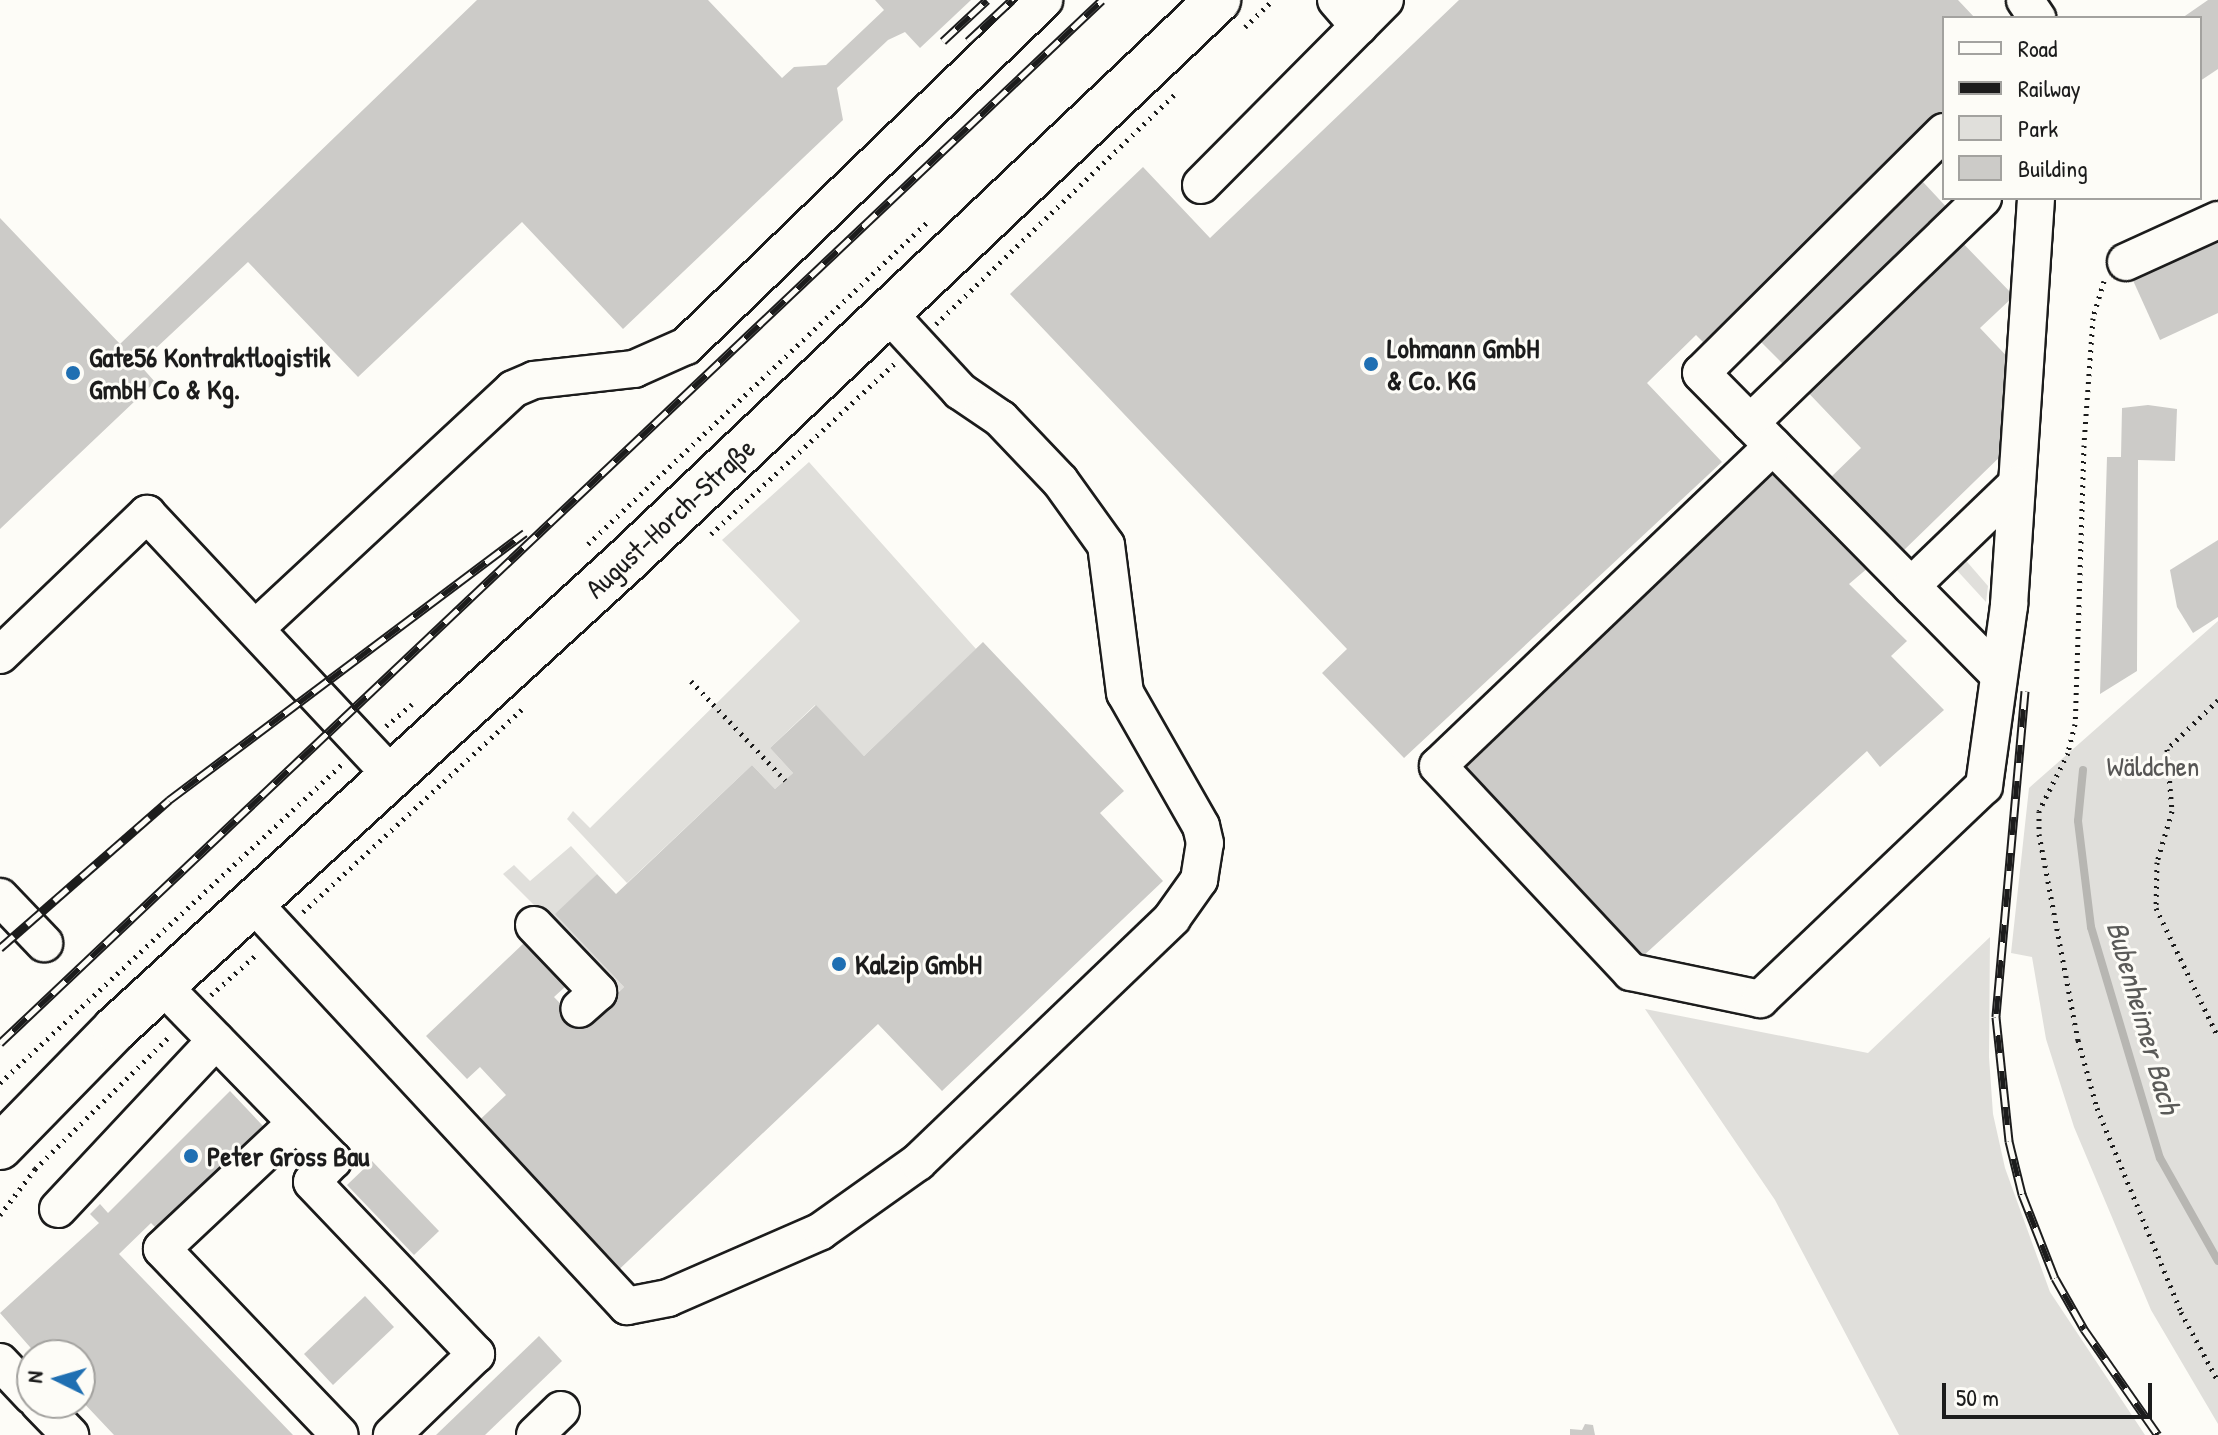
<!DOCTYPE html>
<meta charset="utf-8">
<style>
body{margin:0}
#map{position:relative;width:2218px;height:1435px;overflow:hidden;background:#fdfcf7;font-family:"Patrick Hand",sans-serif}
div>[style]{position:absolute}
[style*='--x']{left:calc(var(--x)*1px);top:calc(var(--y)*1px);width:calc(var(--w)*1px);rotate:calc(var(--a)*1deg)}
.green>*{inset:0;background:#e0dfdb}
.stream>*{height:8px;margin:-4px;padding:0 4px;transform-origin:4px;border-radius:4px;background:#b7b6b2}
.building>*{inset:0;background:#cccbc8}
.path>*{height:5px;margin-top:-2.5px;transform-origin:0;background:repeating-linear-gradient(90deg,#1c1c1c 0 2px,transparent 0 8px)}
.roads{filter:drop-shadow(2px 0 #1c1c1c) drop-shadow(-2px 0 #1c1c1c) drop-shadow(0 2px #1c1c1c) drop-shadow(0 -2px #1c1c1c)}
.minor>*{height:36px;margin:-18px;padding:0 18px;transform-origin:18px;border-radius:18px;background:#fdfcf7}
.major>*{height:44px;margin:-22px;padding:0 22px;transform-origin:22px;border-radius:22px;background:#fdfcf7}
.rail>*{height:9px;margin-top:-4.5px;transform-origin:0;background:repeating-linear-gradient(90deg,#fdfcf7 0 18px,#1c1c1c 0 36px);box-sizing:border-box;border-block:2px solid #1c1c1c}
.dots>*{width:22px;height:22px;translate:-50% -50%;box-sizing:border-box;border:4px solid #fdfcf7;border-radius:50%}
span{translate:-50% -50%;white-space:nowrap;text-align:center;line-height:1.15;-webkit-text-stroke:6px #fdfcf7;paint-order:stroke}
.poi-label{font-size:28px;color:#1c1c1c;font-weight:700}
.left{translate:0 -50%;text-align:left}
.street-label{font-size:28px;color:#1c1c1c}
.park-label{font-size:28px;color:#575655}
.water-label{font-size:30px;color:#5a5a58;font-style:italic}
.legend{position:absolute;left:1942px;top:16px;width:260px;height:184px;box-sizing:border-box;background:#fdfcf7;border:2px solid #a3a29f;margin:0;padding:10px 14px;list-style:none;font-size:24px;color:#1c1c1c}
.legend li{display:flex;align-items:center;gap:16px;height:40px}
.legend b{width:40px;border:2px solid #a3a29f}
.north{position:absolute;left:16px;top:1339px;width:80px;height:80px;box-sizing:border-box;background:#fdfcf7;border:2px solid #a3a29f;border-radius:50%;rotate:275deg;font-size:22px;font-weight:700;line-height:32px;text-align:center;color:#1c1c1c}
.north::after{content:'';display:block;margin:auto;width:28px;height:36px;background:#1f6fb2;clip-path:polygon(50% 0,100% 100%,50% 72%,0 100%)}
.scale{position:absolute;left:1942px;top:1383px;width:210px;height:36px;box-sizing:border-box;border:4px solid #1c1c1c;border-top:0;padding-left:10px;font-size:24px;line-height:28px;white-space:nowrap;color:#1c1c1c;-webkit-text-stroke:6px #fdfcf7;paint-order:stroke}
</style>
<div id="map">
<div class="green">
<i style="clip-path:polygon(809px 462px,976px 649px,864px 756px,815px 705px,770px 748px,793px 773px,775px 789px,752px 765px,627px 883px,567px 819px,573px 811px,590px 828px,800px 621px,722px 540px)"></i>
<i style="clip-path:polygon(1962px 556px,1988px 586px,1986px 602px,1952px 565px)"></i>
<i style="clip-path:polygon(2218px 621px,2218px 1424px,2151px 1310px,2074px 1127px,2046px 1039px,2032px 957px,2011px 953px,2029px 788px)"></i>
<i style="clip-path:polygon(571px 846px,597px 874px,556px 914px,624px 987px,620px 991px,503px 874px,514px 865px,530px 881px)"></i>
<i style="clip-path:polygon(1990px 937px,1989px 1057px,1993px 1114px,2005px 1168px,2050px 1292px,2145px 1435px,1899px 1435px,1775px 1200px,1645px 1009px,1868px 1053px)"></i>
</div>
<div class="stream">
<i style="--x:2083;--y:770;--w:51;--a:95.6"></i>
<i style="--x:2078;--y:821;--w:107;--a:83"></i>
<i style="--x:2091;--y:927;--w:241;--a:73.4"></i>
<i style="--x:2160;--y:1158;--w:118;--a:60.6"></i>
</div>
<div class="building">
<i style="clip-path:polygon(477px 0,708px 0,782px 78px,794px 67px,826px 65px,884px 10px,875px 0,971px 0,920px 48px,905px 32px,888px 40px,837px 88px,843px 120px,623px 329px,522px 222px,358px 377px,248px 262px,139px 364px,155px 382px,0 529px,0 218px,120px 344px)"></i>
<i style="clip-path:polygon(1459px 0,1958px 0,1975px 18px,1944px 18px,1944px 118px,1706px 345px,1696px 335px,1647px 383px,1722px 462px,1404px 758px,1322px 673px,1347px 649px,1010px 294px,1143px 167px,1210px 238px)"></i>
<i style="clip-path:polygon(2208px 0,2218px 0,2218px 69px,2200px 81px,2200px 18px,2182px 18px)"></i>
<i style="clip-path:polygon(1923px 182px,1952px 213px,1787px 368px,1757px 338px)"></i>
<i style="clip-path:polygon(1954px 234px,2014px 296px,1980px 328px,2016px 366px,2011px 446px,1901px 553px,1829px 479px,1861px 448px,1799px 383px)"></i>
<i style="clip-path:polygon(2218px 236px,2218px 313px,2160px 340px,2131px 276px)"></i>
<i style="clip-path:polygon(2148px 405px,2177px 409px,2175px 461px,2138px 460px,2137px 671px,2100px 694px,2107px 457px,2121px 457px,2122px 408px)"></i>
<i style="clip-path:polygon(1776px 469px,1869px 567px,1849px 584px,1907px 641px,1891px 656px,1944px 710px,1880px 767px,1867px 751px,1642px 957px,1465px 769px)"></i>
<i style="clip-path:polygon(2218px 540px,2218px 617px,2193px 633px,2177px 607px,2170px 570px)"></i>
<i style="clip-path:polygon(983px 642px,1124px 791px,1100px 813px,1163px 881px,942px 1091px,878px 1024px,609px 1279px,469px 1130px,506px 1095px,480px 1067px,467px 1079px,426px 1036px,525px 942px,566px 986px,554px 997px,583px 1027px,624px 987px,555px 914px,597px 874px,616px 894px,752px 765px,775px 789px,793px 773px,770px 748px,816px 705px,864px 756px)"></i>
<i style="clip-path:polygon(230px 1091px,263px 1126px,156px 1228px,151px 1223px,119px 1254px,293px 1435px,114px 1435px,80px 1399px,80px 1355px,37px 1355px,0 1313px,99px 1223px,90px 1214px,100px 1204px,108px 1213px)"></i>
<i style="clip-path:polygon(372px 1161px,439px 1231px,414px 1255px,347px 1185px)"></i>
<i style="clip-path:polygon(365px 1296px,394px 1327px,333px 1385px,304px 1354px)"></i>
<i style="clip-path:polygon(539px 1336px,562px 1361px,485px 1435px,436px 1435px)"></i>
<i style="clip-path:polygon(1585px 1424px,1593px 1425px,1595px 1435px,1570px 1435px,1570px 1429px,1582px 1430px)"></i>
</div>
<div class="path">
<i style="--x:1245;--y:27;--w:39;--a:-44"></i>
<i style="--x:2104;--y:281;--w:39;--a:107"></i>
<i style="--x:2093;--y:318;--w:127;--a:94.1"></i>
<i style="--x:2084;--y:445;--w:279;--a:91.8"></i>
<i style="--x:2075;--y:724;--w:30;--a:104"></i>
<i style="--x:2068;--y:753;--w:65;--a:116.6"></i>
<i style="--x:2039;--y:811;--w:23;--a:90"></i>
<i style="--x:2039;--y:834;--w:210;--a:79.3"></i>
<i style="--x:2078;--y:1040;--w:71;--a:74.4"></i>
<i style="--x:2097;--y:1108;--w:221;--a:67.6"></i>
<i style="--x:2181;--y:1312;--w:78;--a:61.8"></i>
<i style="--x:936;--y:324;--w:335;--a:-43.9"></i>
<i style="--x:711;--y:534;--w:250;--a:-42.9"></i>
<i style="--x:588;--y:544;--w:470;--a:-43.5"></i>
<i style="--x:691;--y:681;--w:137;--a:46.5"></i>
<i style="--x:2218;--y:700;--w:71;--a:136.1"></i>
<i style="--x:2167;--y:749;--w:62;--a:85.4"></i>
<i style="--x:2172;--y:811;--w:53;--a:106.4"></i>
<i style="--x:2157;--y:862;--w:46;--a:91.2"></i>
<i style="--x:2156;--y:908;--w:143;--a:64.3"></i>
<i style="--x:386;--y:726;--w:34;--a:-40"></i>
<i style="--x:303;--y:912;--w:299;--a:-42.8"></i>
<i style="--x:211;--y:995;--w:62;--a:-41.7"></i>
<i style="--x:0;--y:1083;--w:468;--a:-43"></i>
<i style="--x:0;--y:1215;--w:58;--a:-52.7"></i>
<i style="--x:35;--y:1169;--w:190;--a:-44.6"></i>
</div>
<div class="roads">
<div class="minor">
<i style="--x:1336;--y:0;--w:35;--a:49"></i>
<i style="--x:2025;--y:0;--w:22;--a:56"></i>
<i style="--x:1944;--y:132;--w:342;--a:135.2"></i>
<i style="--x:1701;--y:373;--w:424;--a:45.4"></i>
<i style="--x:1201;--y:185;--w:261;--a:-45.2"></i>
<i style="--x:2126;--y:262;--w:101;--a:-24.5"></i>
<i style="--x:1750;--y:423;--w:324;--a:-44"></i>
<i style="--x:1773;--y:446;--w:463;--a:136.3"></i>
<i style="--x:1438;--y:766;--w:282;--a:46.9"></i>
<i style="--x:1631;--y:972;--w:132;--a:11.8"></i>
<i style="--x:1760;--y:999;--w:309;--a:-43.6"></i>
<i style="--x:1984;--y:786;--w:183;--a:-82.1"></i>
<i style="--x:2009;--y:605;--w:408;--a:-86.2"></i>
<i style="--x:1911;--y:586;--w:146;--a:-43.9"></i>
<i style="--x:255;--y:629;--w:352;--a:-42.9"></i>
<i style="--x:513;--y:389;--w:23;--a:-23"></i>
<i style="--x:534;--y:380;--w:101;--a:-6.3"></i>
<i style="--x:634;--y:369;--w:57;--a:-23.9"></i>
<i style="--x:686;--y:346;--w:498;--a:-44"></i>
<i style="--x:0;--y:655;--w:204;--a:-43.8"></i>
<i style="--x:147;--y:514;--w:359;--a:46.9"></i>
<i style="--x:0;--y:897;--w:64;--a:46.3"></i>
<i style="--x:253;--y:903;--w:550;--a:47.14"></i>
<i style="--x:627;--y:1306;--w:42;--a:-11"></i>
<i style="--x:668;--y:1298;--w:167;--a:-23.6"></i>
<i style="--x:821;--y:1231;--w:119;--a:-35.4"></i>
<i style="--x:918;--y:1162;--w:352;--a:-43.8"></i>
<i style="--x:1172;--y:918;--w:47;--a:-54.6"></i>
<i style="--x:1199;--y:880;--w:37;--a:-81"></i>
<i style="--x:1205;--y:843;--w:17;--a:-103"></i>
<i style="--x:1201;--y:826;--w:153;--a:-119.7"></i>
<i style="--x:1125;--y:693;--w:149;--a:-97.3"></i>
<i style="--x:1106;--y:545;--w:79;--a:-125.7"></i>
<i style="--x:1060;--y:481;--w:86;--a:-133.6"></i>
<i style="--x:1001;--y:419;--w:50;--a:-145.7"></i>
<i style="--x:960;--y:391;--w:108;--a:-132.7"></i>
<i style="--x:534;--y:925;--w:93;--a:46.3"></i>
<i style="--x:598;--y:992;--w:25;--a:138"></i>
<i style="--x:162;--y:985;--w:245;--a:45.7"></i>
<i style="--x:333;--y:1160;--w:30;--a:134"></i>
<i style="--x:312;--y:1182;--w:238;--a:46.4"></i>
<i style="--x:476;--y:1354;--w:117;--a:136"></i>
<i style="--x:296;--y:1123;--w:184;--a:136.8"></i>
<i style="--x:162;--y:1249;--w:257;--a:46.3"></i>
<i style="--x:58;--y:1209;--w:231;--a:-46.9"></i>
<i style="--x:0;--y:1362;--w:47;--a:46.7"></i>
<i style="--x:39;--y:1403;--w:45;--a:45.9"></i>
<i style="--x:535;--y:1435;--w:36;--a:-44"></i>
</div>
<div class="major">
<i style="--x:0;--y:1147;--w:165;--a:-45.7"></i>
<i style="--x:115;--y:1029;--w:693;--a:-42.49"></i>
<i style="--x:626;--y:561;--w:816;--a:-43.46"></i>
</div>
</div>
<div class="rail">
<i style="--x:943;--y:41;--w:60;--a:-43"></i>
<i style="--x:968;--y:41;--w:60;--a:-43"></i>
<i style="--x:2025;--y:691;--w:327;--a:95.1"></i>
<i style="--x:1996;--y:1017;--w:125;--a:84"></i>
<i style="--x:2009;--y:1141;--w:55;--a:76.2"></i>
<i style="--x:2022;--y:1194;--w:90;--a:68.6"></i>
<i style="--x:2055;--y:1278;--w:59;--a:60.4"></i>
<i style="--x:2084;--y:1329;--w:129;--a:55.1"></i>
<i style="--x:0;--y:948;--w:225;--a:-41.2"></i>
<i style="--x:169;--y:800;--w:445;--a:-36.9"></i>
<i style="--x:0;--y:1043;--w:1517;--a:-43.42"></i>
</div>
<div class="dots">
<i style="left:1371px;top:364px;background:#1f6fb2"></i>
<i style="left:73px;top:373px;background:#1f6fb2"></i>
<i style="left:839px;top:964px;background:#1f6fb2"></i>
<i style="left:191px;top:1156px;background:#1f6fb2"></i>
</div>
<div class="poi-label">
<span class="left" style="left:1387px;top:364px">Lohmann GmbH<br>&amp; Co. KG</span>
<span class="left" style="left:89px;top:373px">Gate56 Kontraktlogistik<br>GmbH Co &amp; Kg.</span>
<span class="left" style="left:855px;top:964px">Kalzip GmbH</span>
<span class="left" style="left:207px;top:1156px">Peter Gross Bau</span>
</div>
<div class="street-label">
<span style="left:670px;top:518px;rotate:-43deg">August-Horch-Straße</span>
</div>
<div class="park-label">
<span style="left:2153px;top:766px">Wäldchen</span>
</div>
<div class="water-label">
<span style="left:2144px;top:1017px;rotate:74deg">Bubenheimer Bach</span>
</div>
<ul class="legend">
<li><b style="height:10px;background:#fdfcf7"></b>Road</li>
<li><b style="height:10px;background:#1c1c1c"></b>Railway</li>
<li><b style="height:22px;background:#e0dfdb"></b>Park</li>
<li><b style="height:22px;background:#cccbc8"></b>Building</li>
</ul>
<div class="north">N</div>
<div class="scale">50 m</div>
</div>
